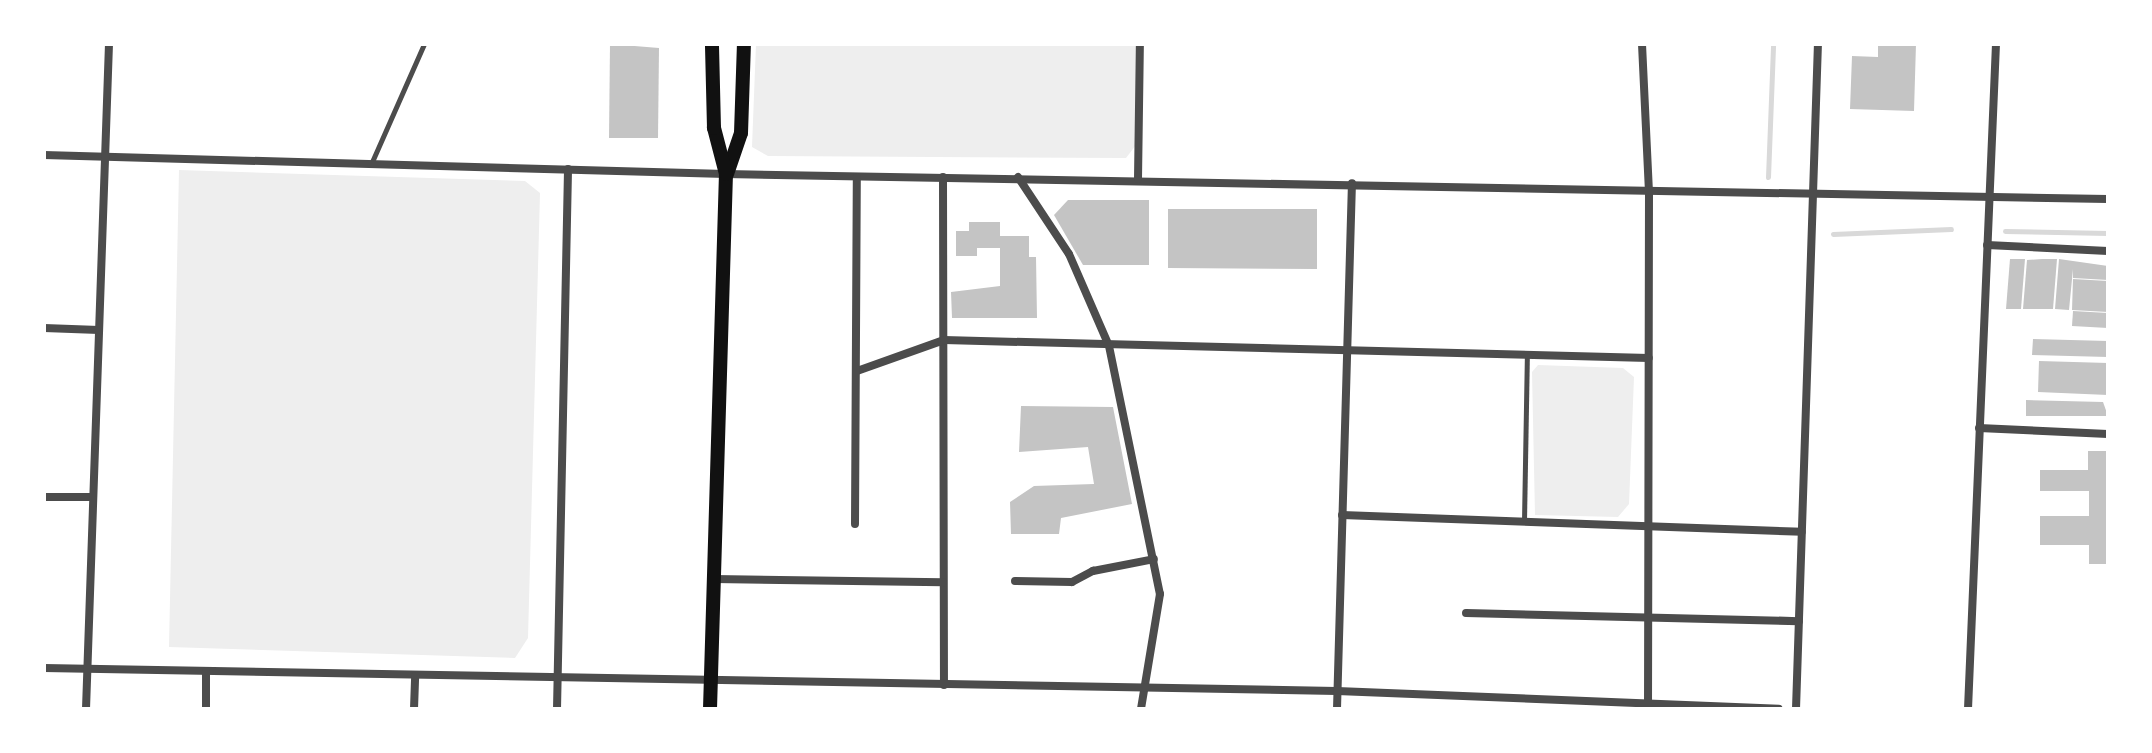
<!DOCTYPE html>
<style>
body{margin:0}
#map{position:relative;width:2152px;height:753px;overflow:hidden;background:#fff;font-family:Merriweather,serif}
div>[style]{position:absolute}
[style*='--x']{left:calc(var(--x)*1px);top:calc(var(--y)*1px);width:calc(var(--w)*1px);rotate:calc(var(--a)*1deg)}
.green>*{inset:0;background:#eee}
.stream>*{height:5px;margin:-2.5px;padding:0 2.5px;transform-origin:2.5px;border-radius:2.5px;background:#d9d9d9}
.building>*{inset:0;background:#c4c4c4}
.service>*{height:5px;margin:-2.5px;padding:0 2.5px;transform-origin:2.5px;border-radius:2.5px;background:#4c4c4c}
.minor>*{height:8px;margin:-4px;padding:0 4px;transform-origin:4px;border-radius:4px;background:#4c4c4c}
.secondary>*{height:14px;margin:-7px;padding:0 7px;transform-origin:7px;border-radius:7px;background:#111}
span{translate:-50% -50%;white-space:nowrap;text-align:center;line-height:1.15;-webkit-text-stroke:8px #fff;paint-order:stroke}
.frame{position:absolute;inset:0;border:46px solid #fff;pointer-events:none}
</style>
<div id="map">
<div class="green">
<i style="clip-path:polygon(756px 44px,1138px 44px,1136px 145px,1126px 158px,768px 156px,752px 147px)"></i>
<i style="clip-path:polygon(179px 170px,525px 181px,540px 193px,528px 638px,515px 658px,169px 647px)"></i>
<i style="clip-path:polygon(1538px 365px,1623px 368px,1634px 377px,1629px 504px,1618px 517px,1535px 515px,1532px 372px)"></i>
</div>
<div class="stream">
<i style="--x:1768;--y:177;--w:133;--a:-87.8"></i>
<i style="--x:2005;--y:231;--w:103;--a:1.1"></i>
<i style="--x:1833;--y:234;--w:118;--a:-2.4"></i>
</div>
<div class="building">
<i style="clip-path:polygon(610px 44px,659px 48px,658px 138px,609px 138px)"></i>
<i style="clip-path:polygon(1878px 44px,1916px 44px,1914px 111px,1850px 109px,1852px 56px,1878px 57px)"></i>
<i style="clip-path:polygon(1068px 200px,1149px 200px,1149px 265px,1083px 265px,1054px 215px)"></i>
<i style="clip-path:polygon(1168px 209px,1317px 209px,1317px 269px,1168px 268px)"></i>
<i style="clip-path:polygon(969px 222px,1000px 222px,1000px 236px,1029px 236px,1029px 257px,1036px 257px,1037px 318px,952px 318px,951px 292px,1000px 286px,1000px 248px,977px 248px,977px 256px,956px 256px,956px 231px,969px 231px)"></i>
<i style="clip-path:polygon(2010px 259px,2025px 259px,2021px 309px,2006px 309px)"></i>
<i style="clip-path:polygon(2042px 259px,2057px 259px,2053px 309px,2023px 309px,2027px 260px)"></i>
<i style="clip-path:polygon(2059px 259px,2108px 266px,2108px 280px,2073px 278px,2073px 269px,2069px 310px,2055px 309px)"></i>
<i style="clip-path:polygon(2073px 279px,2108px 281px,2108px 312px,2072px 310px)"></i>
<i style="clip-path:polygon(2073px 311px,2108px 313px,2108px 328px,2072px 326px)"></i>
<i style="clip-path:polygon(2033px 339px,2108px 341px,2108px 357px,2032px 355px)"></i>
<i style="clip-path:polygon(2039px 361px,2108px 363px,2108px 395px,2038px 392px)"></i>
<i style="clip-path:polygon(2026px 400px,2103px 402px,2108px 416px,2026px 416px)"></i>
<i style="clip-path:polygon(1021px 406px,1113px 407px,1132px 504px,1061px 518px,1059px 534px,1011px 534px,1010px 502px,1034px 486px,1094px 484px,1088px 447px,1019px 452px)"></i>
<i style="clip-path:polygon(2088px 451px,2108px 451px,2108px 564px,2089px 564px,2089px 545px,2040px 545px,2040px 516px,2089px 516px,2089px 491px,2040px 491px,2040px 470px,2088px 470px)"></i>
</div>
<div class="service">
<i style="--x:371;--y:164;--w:131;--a:-66.2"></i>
<i style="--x:1524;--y:521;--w:166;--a:-89"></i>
</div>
<div class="minor">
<i style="--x:1642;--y:44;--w:147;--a:87.3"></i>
<i style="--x:1649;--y:191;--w:510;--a:90.11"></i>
<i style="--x:44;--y:155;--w:682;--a:1.6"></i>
<i style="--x:726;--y:174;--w:1382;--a:1.04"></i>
<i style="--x:943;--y:177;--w:508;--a:89.89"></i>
<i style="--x:1018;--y:177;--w:92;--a:56.5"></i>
<i style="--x:1069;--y:254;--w:100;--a:66.5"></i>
<i style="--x:1109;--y:346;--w:253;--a:78.4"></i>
<i style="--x:1160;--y:594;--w:117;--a:99.4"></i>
<i style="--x:1138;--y:179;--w:135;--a:-89.2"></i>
<i style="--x:1987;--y:245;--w:121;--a:2.8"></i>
<i style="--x:44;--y:328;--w:55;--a:2.1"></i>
<i style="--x:857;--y:371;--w:92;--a:-19.6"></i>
<i style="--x:944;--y:340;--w:705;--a:1.46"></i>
<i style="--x:1979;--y:428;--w:129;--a:2.7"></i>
<i style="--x:44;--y:497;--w:49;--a:0"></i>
<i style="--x:1342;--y:515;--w:460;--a:2.1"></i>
<i style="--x:855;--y:524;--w:347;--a:-89.7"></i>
<i style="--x:714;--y:579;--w:229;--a:0.8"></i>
<i style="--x:1015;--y:581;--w:57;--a:1"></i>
<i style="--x:1072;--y:582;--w:24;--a:-28"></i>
<i style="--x:1093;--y:571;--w:62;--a:-11.1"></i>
<i style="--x:1466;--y:613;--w:333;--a:1.4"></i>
<i style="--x:44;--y:668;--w:1293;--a:1.02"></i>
<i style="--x:1337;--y:691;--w:442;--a:2.3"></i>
<i style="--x:86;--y:709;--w:665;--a:-88.02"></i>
<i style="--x:206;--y:709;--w:38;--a:-90"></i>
<i style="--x:414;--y:709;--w:33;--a:-88"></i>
<i style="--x:557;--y:709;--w:540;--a:-88.83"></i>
<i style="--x:1337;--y:709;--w:526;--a:-88.37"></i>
<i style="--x:1796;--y:709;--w:665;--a:-88.11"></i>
<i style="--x:1968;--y:709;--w:666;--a:-87.59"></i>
</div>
<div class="secondary">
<i style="--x:727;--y:174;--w:43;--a:-71.1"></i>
<i style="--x:741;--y:133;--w:89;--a:-88.1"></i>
<i style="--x:710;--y:709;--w:535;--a:-88.29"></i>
<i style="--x:726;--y:174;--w:48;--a:-104.6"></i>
<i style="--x:714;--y:128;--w:84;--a:-91.4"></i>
</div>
<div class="frame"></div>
</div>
